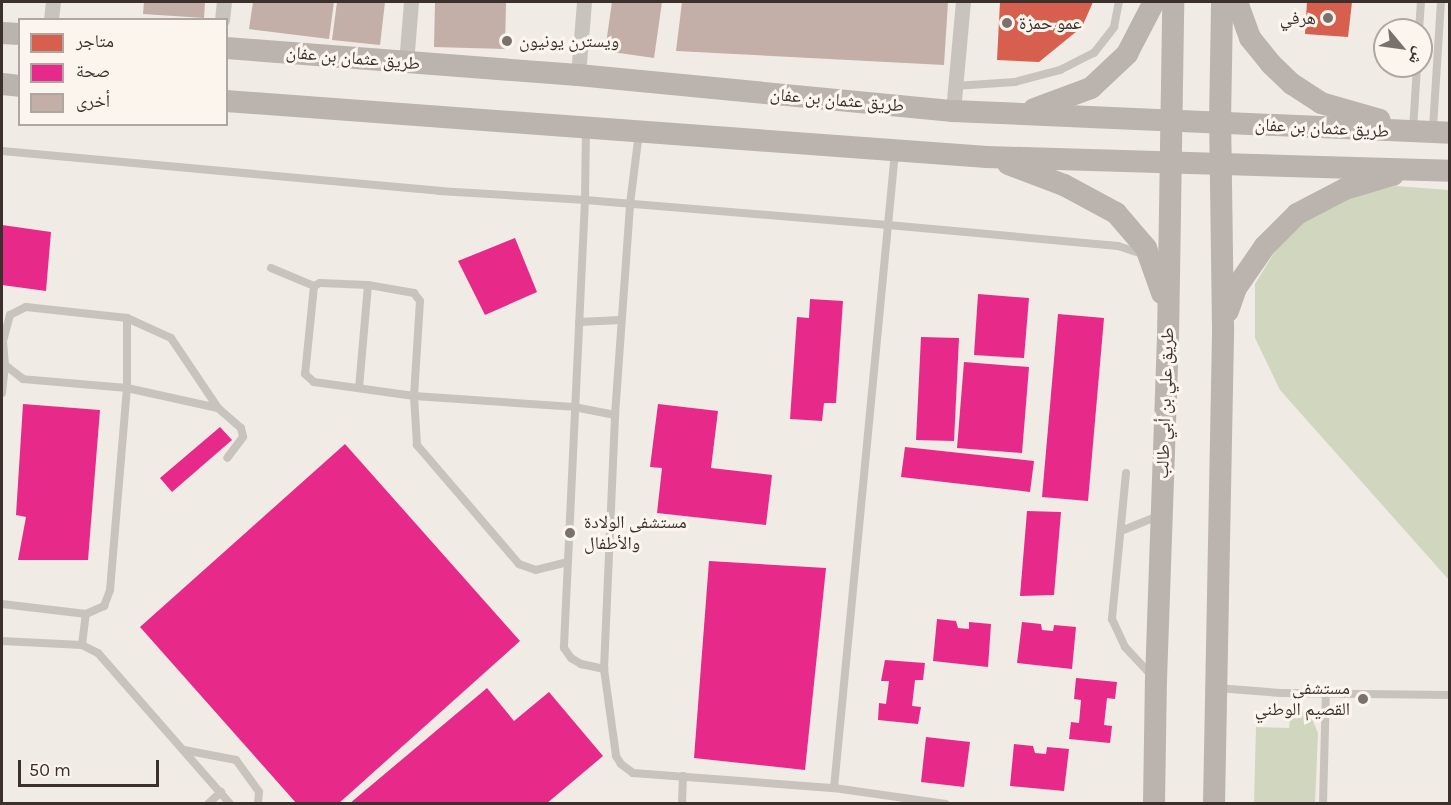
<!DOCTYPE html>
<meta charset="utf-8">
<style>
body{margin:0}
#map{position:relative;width:1451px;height:805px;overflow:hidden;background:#f0ebe5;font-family:Karla,"Noto Naskh Arabic",sans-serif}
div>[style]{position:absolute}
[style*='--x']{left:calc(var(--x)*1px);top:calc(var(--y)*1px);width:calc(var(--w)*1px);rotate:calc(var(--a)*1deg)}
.green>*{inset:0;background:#d1d6bf}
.shops>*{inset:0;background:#d6604d}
.health>*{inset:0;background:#e7298a}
.building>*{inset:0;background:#c3afa7}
.lane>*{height:8px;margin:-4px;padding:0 4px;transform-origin:4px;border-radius:4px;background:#c9c3be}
.street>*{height:15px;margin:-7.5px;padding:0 7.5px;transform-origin:7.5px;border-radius:7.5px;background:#c9c3be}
.secondary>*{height:22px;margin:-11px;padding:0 11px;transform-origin:11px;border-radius:11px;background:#bab3ae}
.dots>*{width:16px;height:16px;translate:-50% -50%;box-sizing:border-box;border:3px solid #fbf5ee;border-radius:50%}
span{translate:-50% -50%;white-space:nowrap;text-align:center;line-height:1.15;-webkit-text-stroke:6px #fbf5ee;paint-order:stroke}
.poi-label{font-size:18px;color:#3b302b}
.right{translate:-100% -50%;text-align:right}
.left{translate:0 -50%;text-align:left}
.street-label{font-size:18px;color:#3b302b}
.frame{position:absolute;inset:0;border:3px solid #3b302b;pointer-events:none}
.legend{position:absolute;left:18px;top:18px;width:210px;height:108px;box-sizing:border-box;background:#fbf5ee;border:2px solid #aea6a0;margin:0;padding:8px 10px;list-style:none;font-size:18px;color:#3b302b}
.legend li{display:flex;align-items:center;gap:12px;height:30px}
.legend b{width:30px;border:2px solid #aea6a0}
.north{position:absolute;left:1373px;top:18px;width:60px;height:60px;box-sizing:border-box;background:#fbf5ee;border:2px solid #aea6a0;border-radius:50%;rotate:119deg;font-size:16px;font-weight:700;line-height:24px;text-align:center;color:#3b302b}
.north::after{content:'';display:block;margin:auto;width:21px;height:27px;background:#7a716c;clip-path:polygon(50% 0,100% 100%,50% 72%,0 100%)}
.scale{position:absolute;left:18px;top:760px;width:141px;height:27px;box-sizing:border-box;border:3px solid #3b302b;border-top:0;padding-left:8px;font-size:18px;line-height:21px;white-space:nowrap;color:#3b302b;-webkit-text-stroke:4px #fbf5ee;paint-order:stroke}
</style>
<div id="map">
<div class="green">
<i style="clip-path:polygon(1396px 186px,1449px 190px,1449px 580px,1280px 390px,1255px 338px,1255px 284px,1277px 248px,1303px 222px,1346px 199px)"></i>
<i style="clip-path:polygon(1291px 712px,1309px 712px,1318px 733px,1315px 803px,1254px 803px,1256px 727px,1289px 728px)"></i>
</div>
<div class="shops">
<i style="clip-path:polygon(1000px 2px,1093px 2px,1082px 27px,1039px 62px,997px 60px)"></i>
<i style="clip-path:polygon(1307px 2px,1352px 2px,1348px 37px,1305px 34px)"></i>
</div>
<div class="health">
<i style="clip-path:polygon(2px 225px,51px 232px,46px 291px,2px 285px)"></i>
<i style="clip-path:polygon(515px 238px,537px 292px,485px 315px,458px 261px)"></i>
<i style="clip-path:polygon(978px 294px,1029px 298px,1024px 358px,974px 355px)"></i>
<i style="clip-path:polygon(810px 299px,843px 301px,836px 403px,824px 403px,822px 421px,790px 419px,797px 317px,809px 318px)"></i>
<i style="clip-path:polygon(1058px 314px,1104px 318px,1088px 501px,1042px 497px)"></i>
<i style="clip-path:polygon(921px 337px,959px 338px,954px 441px,916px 440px)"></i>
<i style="clip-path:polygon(964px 362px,1029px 367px,1022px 453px,957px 448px)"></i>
<i style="clip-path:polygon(23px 404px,100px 410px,88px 560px,18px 560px,26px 517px,16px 515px)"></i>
<i style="clip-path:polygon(658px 404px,718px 411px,711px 468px,772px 475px,766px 525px,657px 513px,662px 468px,650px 467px)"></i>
<i style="clip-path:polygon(220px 427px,232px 440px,172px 492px,160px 478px)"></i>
<i style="clip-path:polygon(345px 444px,520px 641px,338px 804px,297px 804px,140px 627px)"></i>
<i style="clip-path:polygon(905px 447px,1034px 461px,1030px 492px,901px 477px)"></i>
<i style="clip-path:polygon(1027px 511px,1061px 512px,1054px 595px,1020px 596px)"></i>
<i style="clip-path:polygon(709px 561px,826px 568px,805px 770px,694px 758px)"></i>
<i style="clip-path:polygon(937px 619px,956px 621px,958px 628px,969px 629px,969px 622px,991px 624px,988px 667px,933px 661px)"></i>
<i style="clip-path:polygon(1022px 622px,1041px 624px,1042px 630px,1053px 631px,1054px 625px,1076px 627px,1072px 669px,1017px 663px)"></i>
<i style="clip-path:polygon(885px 660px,925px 663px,923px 680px,915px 680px,912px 706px,921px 707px,918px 724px,878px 720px,879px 703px,886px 704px,889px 681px,881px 681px)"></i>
<i style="clip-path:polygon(1076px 678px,1117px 682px,1115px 699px,1107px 698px,1104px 725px,1112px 726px,1110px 743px,1069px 739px,1071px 722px,1079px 723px,1081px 700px,1074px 699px)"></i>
<i style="clip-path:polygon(487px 688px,514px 721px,549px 692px,603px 756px,546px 804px,349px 804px)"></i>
<i style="clip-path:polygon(926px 737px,970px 742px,964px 787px,921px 782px)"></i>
<i style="clip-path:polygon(1014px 744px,1033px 746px,1035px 753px,1046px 754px,1047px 747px,1069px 749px,1064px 791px,1010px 786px)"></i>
</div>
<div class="building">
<i style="clip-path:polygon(144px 2px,205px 2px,204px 18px,143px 14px)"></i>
<i style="clip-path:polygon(253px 2px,334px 2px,329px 39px,249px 29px)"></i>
<i style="clip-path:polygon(337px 2px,385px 2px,380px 45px,332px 40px)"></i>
<i style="clip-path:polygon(435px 2px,506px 2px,505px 49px,434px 47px)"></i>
<i style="clip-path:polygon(612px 2px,662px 2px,654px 58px,605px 51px)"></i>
<i style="clip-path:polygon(682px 2px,948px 2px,944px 65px,676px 51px)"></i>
</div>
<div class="lane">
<i style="--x:1419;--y:30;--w:28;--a:-86"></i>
<i style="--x:955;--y:86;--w:60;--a:-3.8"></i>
<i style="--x:1015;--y:82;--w:47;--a:-14.9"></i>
<i style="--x:1060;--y:70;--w:38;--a:-27"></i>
<i style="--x:1094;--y:53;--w:33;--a:-52"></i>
<i style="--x:1114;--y:27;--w:25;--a:-79"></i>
<i style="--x:1433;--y:128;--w:126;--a:-86.4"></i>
<i style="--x:586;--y:129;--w:71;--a:90.8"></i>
<i style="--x:585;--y:200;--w:448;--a:92.7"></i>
<i style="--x:564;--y:648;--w:12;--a:55"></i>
<i style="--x:571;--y:658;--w:12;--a:31"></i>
<i style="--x:581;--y:664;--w:24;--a:12"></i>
<i style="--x:604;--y:669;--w:254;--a:-87.5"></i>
<i style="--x:615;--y:415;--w:212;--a:-85.9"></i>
<i style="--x:630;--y:204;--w:72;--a:-82.8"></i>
<i style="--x:1413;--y:130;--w:64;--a:-86.4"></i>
<i style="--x:2;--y:151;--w:439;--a:5.2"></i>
<i style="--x:439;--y:191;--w:146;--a:3.5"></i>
<i style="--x:585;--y:200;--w:304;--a:4.7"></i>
<i style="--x:888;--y:225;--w:231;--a:5.2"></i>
<i style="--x:1118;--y:246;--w:26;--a:18"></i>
<i style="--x:895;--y:152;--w:639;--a:95.48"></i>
<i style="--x:834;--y:788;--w:113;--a:8.1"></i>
<i style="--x:271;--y:268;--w:47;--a:22.7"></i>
<i style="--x:127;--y:318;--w:70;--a:90"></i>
<i style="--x:127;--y:388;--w:104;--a:-175.1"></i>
<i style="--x:23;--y:379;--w:23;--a:-142"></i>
<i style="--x:5;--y:365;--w:24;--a:-95"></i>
<i style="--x:3;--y:341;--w:27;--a:-75"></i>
<i style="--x:10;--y:315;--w:18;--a:-27"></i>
<i style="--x:26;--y:307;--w:102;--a:6.2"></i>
<i style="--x:127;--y:318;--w:48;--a:24.4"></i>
<i style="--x:171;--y:338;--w:84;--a:56.1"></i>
<i style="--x:218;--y:408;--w:30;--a:41"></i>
<i style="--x:241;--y:428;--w:9;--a:77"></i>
<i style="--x:243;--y:437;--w:26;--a:127"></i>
<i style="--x:579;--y:322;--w:42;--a:-2.7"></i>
<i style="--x:359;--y:388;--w:103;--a:-85"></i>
<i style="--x:2;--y:393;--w:28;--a:-84"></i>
<i style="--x:1126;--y:473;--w:147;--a:95.5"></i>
<i style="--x:1112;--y:619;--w:31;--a:65"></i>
<i style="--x:1125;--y:647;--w:40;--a:47"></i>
<i style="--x:1121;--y:531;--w:40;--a:-22"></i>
<i style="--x:568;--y:562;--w:33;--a:166"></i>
<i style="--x:536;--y:570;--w:18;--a:-161"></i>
<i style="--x:519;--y:564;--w:157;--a:-130.6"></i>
<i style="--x:417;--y:445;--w:49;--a:-93.5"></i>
<i style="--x:414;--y:396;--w:95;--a:-86.4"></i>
<i style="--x:420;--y:301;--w:10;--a:-127"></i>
<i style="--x:414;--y:293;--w:47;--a:-170.1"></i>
<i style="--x:368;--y:285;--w:48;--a:-177.6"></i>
<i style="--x:320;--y:283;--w:7;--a:153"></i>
<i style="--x:314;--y:286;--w:88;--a:95.8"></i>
<i style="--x:305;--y:374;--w:12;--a:42"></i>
<i style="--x:314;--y:382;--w:101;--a:8"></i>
<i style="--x:414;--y:396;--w:160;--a:3.9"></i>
<i style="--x:574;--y:407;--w:42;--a:11"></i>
<i style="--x:2;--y:604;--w:85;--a:6.8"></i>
<i style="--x:86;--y:614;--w:20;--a:-24"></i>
<i style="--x:104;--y:606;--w:17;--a:-69"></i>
<i style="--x:110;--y:590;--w:203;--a:-85.2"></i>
<i style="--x:127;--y:388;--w:93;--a:12.4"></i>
<i style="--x:2;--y:641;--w:80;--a:2.9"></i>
<i style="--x:82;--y:645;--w:18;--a:27"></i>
<i style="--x:98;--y:653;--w:201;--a:48.8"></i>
<i style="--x:82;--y:645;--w:31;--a:-83"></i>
<i style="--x:604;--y:669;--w:88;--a:82.1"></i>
<i style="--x:616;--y:756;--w:9;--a:58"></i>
<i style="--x:621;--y:764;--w:15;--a:37"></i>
<i style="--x:633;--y:773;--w:202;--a:4.3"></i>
<i style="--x:1217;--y:688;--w:64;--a:4.5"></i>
<i style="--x:1281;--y:693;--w:169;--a:0.7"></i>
<i style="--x:184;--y:750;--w:53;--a:10.9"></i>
<i style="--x:236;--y:760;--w:39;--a:54"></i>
<i style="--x:259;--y:792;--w:12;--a:95"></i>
<i style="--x:208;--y:804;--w:18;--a:-43"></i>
<i style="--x:682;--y:804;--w:28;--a:-88"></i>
<i style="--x:1323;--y:804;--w:111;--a:-88.5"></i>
</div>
<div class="street">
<i style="--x:51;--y:20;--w:18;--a:-84"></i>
<i style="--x:222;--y:20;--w:18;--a:-84"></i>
<i style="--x:406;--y:63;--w:61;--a:-85.3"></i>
<i style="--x:578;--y:75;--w:73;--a:-85.3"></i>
<i style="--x:953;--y:111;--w:109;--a:-84.8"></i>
</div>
<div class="secondary">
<i style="--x:1237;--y:2;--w:38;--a:70"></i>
<i style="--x:1250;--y:38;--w:33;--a:51"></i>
<i style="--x:1271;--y:64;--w:29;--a:44"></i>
<i style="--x:1292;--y:84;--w:35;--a:33"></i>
<i style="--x:1321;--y:103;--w:61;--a:16.1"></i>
<i style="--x:2;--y:33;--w:18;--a:3"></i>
<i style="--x:226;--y:48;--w:353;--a:4.4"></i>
<i style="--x:578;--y:75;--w:377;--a:5.5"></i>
<i style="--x:953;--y:111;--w:497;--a:2.5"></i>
<i style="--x:2;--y:84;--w:18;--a:6"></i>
<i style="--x:226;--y:101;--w:763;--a:4.21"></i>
<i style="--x:987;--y:157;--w:463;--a:1.7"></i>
<i style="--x:1034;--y:109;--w:61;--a:-20.2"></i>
<i style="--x:1091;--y:88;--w:50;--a:-43.4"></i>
<i style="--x:1127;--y:54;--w:59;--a:-62.6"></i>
<i style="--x:1008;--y:164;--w:60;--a:20.6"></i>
<i style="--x:1064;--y:185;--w:59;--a:28.3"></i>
<i style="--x:1116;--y:213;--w:46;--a:49.4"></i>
<i style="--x:1146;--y:248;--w:48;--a:70.4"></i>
<i style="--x:1228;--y:311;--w:24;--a:-71"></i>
<i style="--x:1236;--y:288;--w:51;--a:-55.4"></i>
<i style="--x:1265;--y:246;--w:45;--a:-45"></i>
<i style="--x:1297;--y:214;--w:54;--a:-27.5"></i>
<i style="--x:1345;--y:189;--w:50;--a:-16.3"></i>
<i style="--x:1154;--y:804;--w:124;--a:-89.1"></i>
<i style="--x:1156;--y:680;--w:341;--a:-88"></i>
<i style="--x:1168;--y:339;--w:337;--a:-89.1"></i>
<i style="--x:1214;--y:804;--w:477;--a:-88.9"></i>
<i style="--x:1223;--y:327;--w:205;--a:-90.8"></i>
<i style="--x:1220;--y:122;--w:120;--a:-89"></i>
</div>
<div class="dots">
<i style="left:1328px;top:18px;background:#7a716c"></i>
<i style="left:1007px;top:23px;background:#7a716c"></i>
<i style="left:507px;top:41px;background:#7a716c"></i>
<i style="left:570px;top:533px;background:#7a716c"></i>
<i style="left:1363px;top:699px;background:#7a716c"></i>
</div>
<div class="poi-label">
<span class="right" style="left:1316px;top:18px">هرفي</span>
<span class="left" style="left:1019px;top:23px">عمو حمزة</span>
<span class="left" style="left:519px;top:41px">ويسترن يونيون</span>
<span class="left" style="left:584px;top:533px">مستشفى الولادة<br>والأطفال</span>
<span class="right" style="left:1350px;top:699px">مستشفي<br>القصيم الوطني</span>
</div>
<div class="street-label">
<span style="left:353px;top:58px;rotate:5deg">طريق عثمان بن عفان</span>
<span style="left:837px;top:100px;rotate:5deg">طريق عثمان بن عفان</span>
<span style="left:1322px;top:128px;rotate:3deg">طريق عثمان بن عفان</span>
<span style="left:1165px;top:403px;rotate:-88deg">طريق علي بن أبي طالب</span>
</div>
<div class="frame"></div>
<ul class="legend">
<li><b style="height:16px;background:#d6604d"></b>متاجر</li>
<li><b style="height:16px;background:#e7298a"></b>صحة</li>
<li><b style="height:16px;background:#c3afa7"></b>أخرى</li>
</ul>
<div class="north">ش</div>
<div class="scale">50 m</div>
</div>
